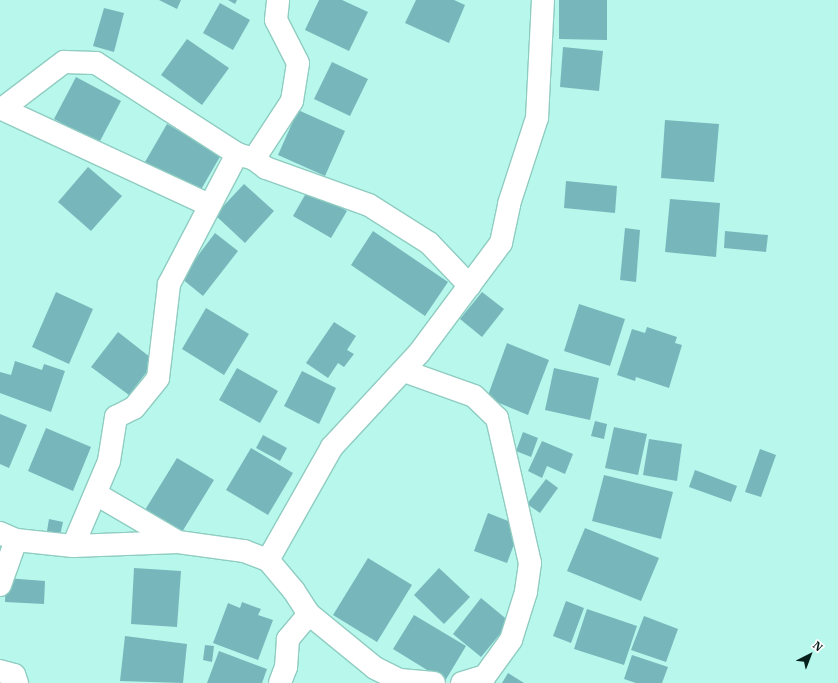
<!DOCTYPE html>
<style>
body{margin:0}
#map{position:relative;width:838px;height:683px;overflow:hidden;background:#b8f7eb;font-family:"IBM Plex Serif",serif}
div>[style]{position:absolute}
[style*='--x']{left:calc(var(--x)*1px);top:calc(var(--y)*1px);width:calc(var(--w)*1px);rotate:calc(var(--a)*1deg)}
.building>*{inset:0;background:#77b7bc}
.roads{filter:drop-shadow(1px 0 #8fccc1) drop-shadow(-1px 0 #8fccc1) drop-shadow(0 1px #8fccc1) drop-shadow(0 -1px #8fccc1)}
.minor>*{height:22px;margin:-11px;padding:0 11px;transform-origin:11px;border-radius:11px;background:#fff}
span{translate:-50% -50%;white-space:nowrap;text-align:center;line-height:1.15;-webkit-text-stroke:4px #fff;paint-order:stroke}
.north{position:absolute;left:790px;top:635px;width:40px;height:40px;-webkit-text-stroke:3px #fff;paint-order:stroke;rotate:42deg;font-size:11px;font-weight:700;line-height:16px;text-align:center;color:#06201c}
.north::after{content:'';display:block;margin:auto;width:14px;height:18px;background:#06201c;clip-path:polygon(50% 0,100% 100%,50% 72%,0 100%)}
</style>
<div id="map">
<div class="building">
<i style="clip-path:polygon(159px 0,181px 0,177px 9px)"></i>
<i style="clip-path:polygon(228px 0,237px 0,235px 4px)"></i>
<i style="clip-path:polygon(319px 0,342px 0,368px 12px,349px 51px,305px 30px)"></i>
<i style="clip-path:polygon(416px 0,454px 0,465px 5px,449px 43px,405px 23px)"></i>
<i style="clip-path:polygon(559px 0,607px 0,607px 40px,559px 39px)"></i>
<i style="clip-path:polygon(220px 3px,250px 20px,233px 50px,203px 33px)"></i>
<i style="clip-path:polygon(104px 8px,124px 13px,114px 52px,93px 46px)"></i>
<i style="clip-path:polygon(187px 39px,229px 68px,202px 105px,161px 75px)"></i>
<i style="clip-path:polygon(563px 47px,603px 51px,599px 91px,560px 87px)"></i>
<i style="clip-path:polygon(332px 62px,368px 79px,350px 116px,314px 99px)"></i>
<i style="clip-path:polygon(76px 77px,121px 101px,99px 143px,54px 119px)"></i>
<i style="clip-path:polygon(298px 110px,345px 131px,325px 176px,278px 155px)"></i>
<i style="clip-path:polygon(665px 120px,719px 124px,714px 182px,661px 178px)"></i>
<i style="clip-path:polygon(167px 124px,221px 155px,199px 193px,145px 162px)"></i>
<i style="clip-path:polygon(88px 167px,122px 196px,91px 231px,58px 202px)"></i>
<i style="clip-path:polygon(566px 181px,617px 186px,615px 213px,564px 208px)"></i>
<i style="clip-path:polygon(244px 184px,274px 211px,245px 243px,215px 215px)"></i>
<i style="clip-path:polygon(309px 188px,347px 211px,331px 238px,293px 216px)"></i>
<i style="clip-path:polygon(670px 199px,720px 203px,716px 257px,665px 252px)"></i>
<i style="clip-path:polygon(625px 228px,640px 230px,636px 282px,620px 280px)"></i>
<i style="clip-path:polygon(373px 231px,448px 282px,425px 316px,351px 265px)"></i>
<i style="clip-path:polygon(725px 231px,768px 235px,766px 252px,724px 248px)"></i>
<i style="clip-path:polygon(215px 233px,238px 251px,203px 296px,181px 278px)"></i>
<i style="clip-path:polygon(56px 292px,93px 309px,69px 364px,32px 347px)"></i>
<i style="clip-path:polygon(482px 292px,504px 309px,482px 337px,460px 319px)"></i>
<i style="clip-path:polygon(579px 304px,625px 319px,610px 366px,564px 351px)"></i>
<i style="clip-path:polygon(206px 308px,249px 334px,224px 375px,182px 349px)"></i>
<i style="clip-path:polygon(334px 322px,356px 336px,347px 350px,354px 354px,344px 367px,338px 363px,328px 378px,306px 363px)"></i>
<i style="clip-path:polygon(647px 327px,677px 337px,675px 343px,682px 345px,669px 388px,636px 377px,635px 381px,617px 375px,632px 329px,645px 333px)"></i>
<i style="clip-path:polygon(118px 332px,155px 361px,129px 395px,91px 367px)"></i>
<i style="clip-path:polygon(507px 343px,549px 360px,528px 415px,487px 398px)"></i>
<i style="clip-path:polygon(15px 361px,42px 370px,44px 364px,65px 371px,51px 412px,0 393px,0 372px,11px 375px)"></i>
<i style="clip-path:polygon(237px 368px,278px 391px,260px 423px,219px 400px)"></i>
<i style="clip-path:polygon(554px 368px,599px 378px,590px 420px,545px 410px)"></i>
<i style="clip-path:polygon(302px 371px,336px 388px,319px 424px,284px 406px)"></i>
<i style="clip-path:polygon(0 414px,27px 425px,9px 468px,0 464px)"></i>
<i style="clip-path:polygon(595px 421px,607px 424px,604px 439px,591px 436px)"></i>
<i style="clip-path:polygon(614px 427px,647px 434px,638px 475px,605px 468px)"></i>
<i style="clip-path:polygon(46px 428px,91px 447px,73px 491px,28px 471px)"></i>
<i style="clip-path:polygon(523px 432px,538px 438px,531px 457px,516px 451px)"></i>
<i style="clip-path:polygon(263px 435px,287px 448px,280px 461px,256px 448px)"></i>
<i style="clip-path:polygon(649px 439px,682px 444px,677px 481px,643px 475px)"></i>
<i style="clip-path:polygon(542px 441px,573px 454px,565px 474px,547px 466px,542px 478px,528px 471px)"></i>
<i style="clip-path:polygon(251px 448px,293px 473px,268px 515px,226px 490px)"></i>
<i style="clip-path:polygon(760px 449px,776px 455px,761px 497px,745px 492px)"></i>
<i style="clip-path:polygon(177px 458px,214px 480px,182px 532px,145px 510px)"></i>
<i style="clip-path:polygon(695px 470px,737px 486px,731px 502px,689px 487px)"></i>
<i style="clip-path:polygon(604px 475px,673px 492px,661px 539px,592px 521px)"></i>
<i style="clip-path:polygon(546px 479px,558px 488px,540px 513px,527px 504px)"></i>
<i style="clip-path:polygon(488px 513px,521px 526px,507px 563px,474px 551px)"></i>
<i style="clip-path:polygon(49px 519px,63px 522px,59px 540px,46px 537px)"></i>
<i style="clip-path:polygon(585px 528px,659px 558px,641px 601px,567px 571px)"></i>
<i style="clip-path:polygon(368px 558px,412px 585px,377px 642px,333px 615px)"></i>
<i style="clip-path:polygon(134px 568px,181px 571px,177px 627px,131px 624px)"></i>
<i style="clip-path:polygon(439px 568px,470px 597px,444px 624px,414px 595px)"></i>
<i style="clip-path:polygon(6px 578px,45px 581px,44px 604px,5px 602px)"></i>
<i style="clip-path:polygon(481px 598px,510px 622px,481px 657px,453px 634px)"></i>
<i style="clip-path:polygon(566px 601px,584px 608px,571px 643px,553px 636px)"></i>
<i style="clip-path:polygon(242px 602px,261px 609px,258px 615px,273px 620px,258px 660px,213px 643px,228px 603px,240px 608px)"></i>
<i style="clip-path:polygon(587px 609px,637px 626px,624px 665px,574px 649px)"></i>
<i style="clip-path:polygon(414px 615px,466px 646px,445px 681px,393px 649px)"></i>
<i style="clip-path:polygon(644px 616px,678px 629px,666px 662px,631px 650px)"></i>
<i style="clip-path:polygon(125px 636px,187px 644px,183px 683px,120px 681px)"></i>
<i style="clip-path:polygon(205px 645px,214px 646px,212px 662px,203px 660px)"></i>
<i style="clip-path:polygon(219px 651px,267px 669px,262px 683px,207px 683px)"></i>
<i style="clip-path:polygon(632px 655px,668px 667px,662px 683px,636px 683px,624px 679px)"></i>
<i style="clip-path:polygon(508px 673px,524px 683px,502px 683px)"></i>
</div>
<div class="roads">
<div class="minor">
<i style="--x:0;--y:108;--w:230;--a:24.9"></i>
<i style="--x:2;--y:109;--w:78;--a:-37.2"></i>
<i style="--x:64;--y:62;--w:32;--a:2"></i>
<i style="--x:96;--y:63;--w:168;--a:32.8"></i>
<i style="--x:237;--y:154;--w:18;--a:16"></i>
<i style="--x:254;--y:159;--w:15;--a:37"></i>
<i style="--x:266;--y:168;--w:109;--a:19.8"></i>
<i style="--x:369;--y:205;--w:71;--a:32.3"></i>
<i style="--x:429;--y:243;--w:59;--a:46.4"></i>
<i style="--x:254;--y:159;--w:69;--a:-56.8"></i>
<i style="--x:292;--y:101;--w:38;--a:-81"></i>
<i style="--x:298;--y:63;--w:48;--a:-117.1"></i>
<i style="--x:276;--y:20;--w:20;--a:-84"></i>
<i style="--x:404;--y:371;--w:74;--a:19.7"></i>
<i style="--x:474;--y:396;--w:32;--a:44"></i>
<i style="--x:497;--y:418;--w:149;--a:77.2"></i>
<i style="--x:530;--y:563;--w:29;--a:98"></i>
<i style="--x:526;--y:592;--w:50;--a:107.4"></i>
<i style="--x:511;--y:640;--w:44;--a:125.8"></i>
<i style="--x:485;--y:676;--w:24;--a:163"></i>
<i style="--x:96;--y:494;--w:95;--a:30.3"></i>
<i style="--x:0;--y:533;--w:17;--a:24"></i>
<i style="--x:16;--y:540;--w:57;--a:6"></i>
<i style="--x:73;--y:546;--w:105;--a:-2.2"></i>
<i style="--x:178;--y:542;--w:67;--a:7.8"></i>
<i style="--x:244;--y:551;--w:26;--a:21"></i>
<i style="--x:268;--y:560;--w:40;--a:50"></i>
<i style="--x:294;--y:591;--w:27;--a:57"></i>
<i style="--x:309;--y:614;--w:33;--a:130"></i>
<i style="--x:288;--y:639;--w:28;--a:94"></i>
<i style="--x:286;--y:667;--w:17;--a:111"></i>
<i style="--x:73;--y:546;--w:92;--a:-67"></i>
<i style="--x:109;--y:461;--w:45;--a:-81"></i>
<i style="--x:116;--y:417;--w:20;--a:-27"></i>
<i style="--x:134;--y:408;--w:38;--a:-51"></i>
<i style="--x:158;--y:378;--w:95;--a:-83.3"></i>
<i style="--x:169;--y:284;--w:147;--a:-62.4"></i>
<i style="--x:268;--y:560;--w:130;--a:-60.5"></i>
<i style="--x:332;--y:447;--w:128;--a:-47.2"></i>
<i style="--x:419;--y:353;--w:137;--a:-53.3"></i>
<i style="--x:501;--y:243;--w:40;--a:-78"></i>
<i style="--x:509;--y:204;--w:90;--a:-72"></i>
<i style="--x:537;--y:118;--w:118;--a:-87.1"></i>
<i style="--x:0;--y:585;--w:48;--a:-70.4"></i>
<i style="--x:309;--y:614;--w:85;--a:39.3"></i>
<i style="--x:375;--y:668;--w:28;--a:26"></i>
<i style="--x:400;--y:680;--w:34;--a:5"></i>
<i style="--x:0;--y:671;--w:15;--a:16"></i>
<i style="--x:14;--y:675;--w:9;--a:69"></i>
</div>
</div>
<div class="north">N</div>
</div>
